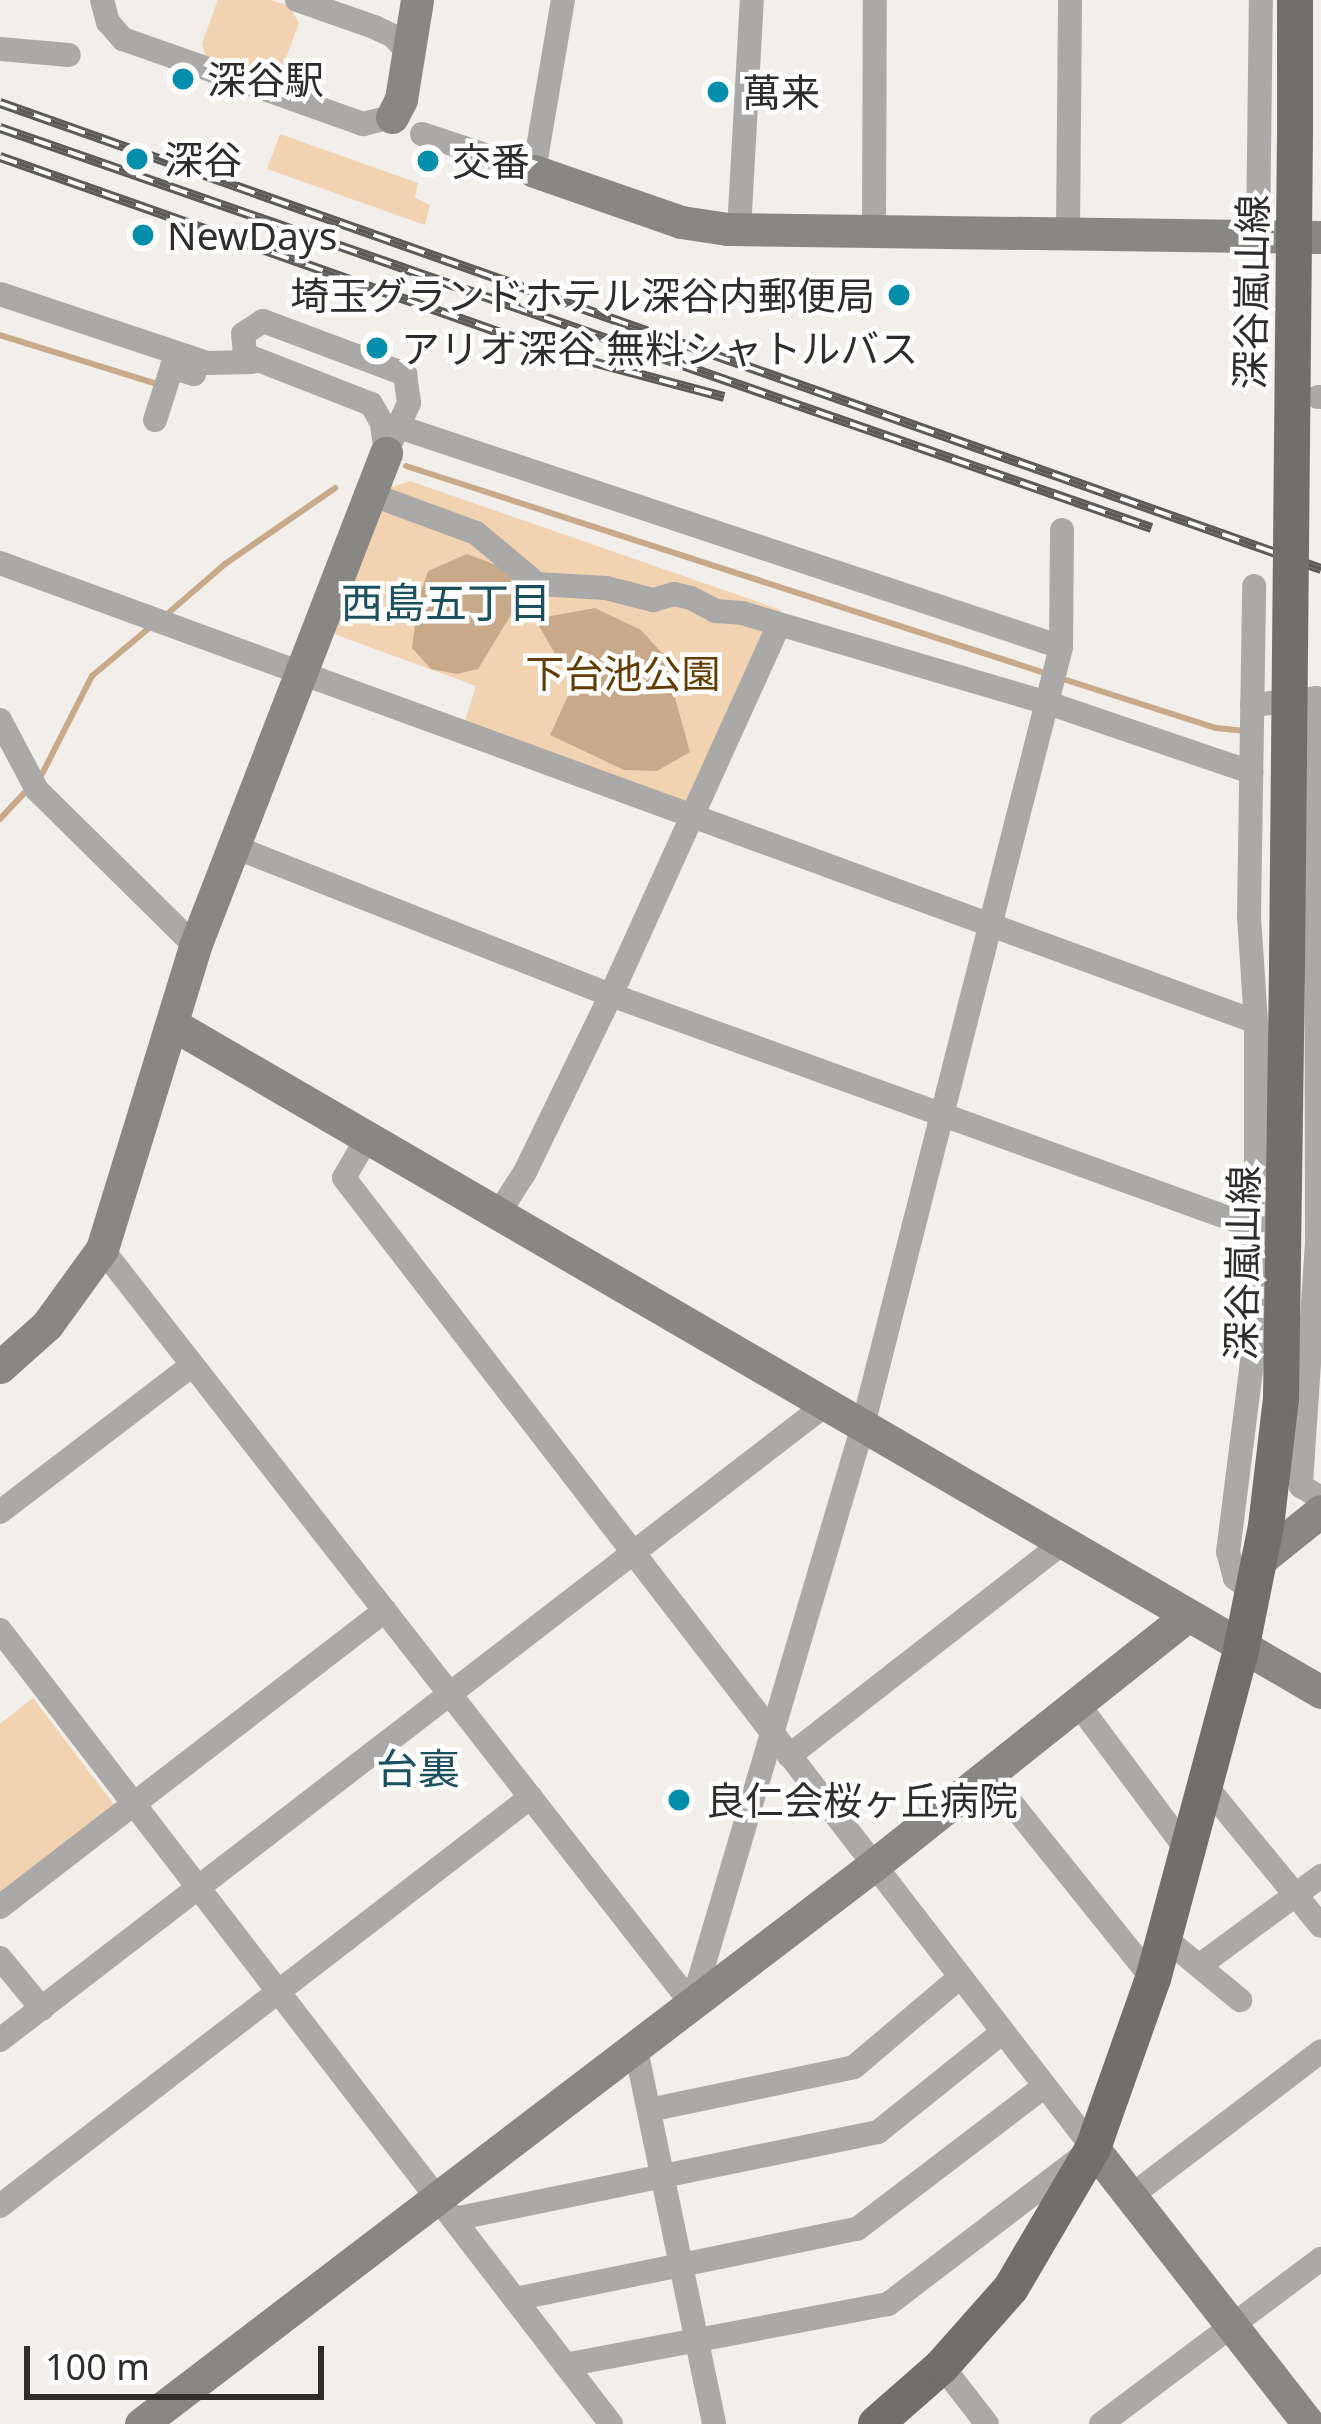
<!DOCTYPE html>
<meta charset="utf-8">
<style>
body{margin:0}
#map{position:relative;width:1321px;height:2424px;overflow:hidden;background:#f2eee9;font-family:"Noto Sans","Noto Sans JP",sans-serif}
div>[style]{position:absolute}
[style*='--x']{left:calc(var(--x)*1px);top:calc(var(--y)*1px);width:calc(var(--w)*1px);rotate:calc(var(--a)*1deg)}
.green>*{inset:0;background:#f1d3b2}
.water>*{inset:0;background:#c8aa8a}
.stream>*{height:6px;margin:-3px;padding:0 3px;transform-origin:3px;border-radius:3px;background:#c8aa8a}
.street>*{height:24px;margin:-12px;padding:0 12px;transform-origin:12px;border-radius:12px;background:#aaa9a7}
.secondary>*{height:33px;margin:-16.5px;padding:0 16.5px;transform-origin:16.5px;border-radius:16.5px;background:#898784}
.primary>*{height:36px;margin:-18px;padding:0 18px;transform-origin:18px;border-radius:18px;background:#726f6b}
.rail>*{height:10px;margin-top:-5px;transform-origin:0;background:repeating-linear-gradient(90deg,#fff 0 18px,#5c5a58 0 36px);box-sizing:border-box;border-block:3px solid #5c5a58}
.primary-bridge>*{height:36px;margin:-18px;padding:0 18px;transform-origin:18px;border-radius:18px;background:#726f6b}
.dots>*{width:33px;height:33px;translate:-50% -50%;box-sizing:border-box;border:6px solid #fff;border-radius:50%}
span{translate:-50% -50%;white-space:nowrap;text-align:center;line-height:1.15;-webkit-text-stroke:9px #fff;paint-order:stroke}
.poi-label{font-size:39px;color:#2e2d2b}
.left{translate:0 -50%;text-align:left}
.right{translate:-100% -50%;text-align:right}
.street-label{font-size:39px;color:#2e2d2b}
.park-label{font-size:39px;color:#633c00}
.neighbourhood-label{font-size:42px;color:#1b505f}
.scale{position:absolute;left:24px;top:2346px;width:300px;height:54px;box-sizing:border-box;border:6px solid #2e2d2b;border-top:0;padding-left:15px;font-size:36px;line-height:42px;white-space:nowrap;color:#2e2d2b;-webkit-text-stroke:9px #fff;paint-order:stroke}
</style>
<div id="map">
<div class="green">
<div style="clip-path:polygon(218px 0,271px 0,289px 6px,299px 23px,276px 85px,207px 60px,202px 43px)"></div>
<div style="clip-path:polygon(280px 134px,418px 183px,415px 198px,430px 205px,425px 225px,267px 169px)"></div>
<div style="clip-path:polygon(410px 481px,781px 610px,688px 818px,461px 733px,476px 686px,315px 627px,370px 494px)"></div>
<div style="clip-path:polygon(33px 1698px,116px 1807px,0 1899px,0 1724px)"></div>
</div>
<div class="water">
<div style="clip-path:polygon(467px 554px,512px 571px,528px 587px,478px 669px,457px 674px,431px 669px,412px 648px,418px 600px,428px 571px)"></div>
<div style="clip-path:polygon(595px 608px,641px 630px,663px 654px,690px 752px,657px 771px,624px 770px,550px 735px,573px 685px,535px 619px)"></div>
</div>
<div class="stream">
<div style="--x:0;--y:335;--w:164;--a:17.3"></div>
<div style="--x:406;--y:466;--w:675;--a:17.95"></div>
<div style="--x:166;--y:615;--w:78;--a:-40.8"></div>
<div style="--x:225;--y:564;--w:134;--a:-34.6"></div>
<div style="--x:1060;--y:678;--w:164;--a:17.8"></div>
<div style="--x:1216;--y:728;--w:27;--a:6"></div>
<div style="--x:42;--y:774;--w:110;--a:-63"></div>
<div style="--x:92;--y:676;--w:73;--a:-40"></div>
<div style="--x:0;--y:819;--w:42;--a:-46.9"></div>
</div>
<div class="street">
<div style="--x:102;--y:0;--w:23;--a:75"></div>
<div style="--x:108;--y:22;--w:23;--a:49"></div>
<div style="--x:123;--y:39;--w:255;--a:19.5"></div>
<div style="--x:363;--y:124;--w:30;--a:-14"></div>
<div style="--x:297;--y:0;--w:82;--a:19.3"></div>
<div style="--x:374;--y:27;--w:21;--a:25"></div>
<div style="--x:393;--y:36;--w:25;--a:47"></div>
<div style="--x:0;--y:49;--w:69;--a:5"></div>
<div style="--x:422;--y:134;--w:118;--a:18.3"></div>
<div style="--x:534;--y:171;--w:173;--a:-80.4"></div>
<div style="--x:739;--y:230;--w:230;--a:-86.8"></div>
<div style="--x:874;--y:231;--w:231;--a:-89.8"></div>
<div style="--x:1068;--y:232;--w:232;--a:-89.5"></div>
<div style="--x:1258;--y:236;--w:236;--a:-89.3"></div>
<div style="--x:0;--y:294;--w:218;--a:18.4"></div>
<div style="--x:207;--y:363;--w:45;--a:-1.3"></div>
<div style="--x:263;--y:321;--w:152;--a:20.5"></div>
<div style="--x:405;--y:374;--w:29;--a:82"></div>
<div style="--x:409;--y:403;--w:55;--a:114.7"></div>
<div style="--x:386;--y:453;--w:30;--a:-98"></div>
<div style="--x:382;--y:423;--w:22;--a:-120"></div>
<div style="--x:371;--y:404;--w:135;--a:-158.7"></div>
<div style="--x:245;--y:355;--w:21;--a:-95"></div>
<div style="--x:243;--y:334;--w:24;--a:-33"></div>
<div style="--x:1318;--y:397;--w:3;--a:0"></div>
<div style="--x:155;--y:420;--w:56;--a:-72.2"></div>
<div style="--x:172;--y:367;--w:23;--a:18"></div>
<div style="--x:194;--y:374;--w:7;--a:-106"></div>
<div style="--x:402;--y:428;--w:694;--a:18.38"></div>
<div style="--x:370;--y:494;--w:113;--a:20.2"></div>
<div style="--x:476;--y:533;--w:80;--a:39.9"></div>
<div style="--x:537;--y:584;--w:69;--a:3.3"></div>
<div style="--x:606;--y:588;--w:49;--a:14.3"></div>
<div style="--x:653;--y:600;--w:22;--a:-16"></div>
<div style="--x:674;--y:594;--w:17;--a:13"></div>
<div style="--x:691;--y:598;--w:27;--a:28"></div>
<div style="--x:715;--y:611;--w:27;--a:4"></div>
<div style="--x:742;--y:613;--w:316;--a:16.4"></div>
<div style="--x:1045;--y:702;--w:218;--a:18.8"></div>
<div style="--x:0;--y:563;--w:1337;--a:20.07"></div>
<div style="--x:1252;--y:705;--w:64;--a:-6.2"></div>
<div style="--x:1316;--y:698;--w:545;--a:89.89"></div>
<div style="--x:1317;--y:1243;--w:244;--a:93.8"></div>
<div style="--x:1301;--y:1486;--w:23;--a:31"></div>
<div style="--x:0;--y:720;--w:79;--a:62.1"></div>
<div style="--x:37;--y:790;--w:222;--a:44.6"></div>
<div style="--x:232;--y:846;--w:407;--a:21.5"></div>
<div style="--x:611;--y:995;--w:686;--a:19.86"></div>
<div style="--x:367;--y:1138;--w:46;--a:119.9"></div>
<div style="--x:344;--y:1178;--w:1226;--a:52.33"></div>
<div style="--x:1093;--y:2148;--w:258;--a:142.7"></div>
<div style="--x:888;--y:2304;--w:328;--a:169.3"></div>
<div style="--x:498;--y:1214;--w:50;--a:-57.3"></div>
<div style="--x:525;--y:1172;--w:197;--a:-64.1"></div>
<div style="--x:611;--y:995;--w:404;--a:-65.6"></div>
<div style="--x:102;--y:1249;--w:958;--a:51.99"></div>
<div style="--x:0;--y:1512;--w:242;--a:-37.4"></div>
<div style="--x:1253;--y:1592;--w:23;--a:-142"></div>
<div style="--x:1235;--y:1578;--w:27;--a:-105"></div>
<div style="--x:1228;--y:1552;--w:192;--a:-82.8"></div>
<div style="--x:1252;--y:1362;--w:134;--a:-88.3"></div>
<div style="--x:1256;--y:1228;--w:206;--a:-90"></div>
<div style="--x:1256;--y:1022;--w:106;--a:-93.8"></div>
<div style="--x:1249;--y:916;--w:330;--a:-89.1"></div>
<div style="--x:0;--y:1630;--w:1002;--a:52.42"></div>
<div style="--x:1078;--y:1704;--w:181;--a:53.3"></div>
<div style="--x:789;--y:1756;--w:343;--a:-37.9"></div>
<div style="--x:988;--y:1774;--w:263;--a:51.2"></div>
<div style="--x:1206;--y:1786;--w:181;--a:50.6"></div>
<div style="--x:0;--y:1907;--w:486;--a:-37.6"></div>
<div style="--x:1158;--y:1950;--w:19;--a:-6"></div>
<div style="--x:1177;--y:1948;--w:82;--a:39.5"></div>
<div style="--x:0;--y:1958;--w:66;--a:50.5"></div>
<div style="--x:1199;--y:1966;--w:152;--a:-36.4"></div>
<div style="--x:692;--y:2004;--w:600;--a:-73.53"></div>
<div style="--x:862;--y:1429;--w:807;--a:-75.72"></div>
<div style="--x:1061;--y:647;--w:117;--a:-89.5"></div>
<div style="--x:0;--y:2040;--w:1040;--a:-37.58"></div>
<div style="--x:635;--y:2045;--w:387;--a:78.2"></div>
<div style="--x:649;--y:2110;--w:209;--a:-11.8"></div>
<div style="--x:854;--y:2067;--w:139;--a:-40.3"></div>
<div style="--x:1131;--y:2196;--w:239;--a:-37.3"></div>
<div style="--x:0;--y:2206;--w:670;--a:-37.61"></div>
<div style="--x:454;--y:2219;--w:433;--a:-11.6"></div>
<div style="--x:878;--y:2132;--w:160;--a:-38.7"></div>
<div style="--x:515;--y:2299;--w:349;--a:-11.6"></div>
<div style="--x:857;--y:2229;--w:236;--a:-37.3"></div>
<div style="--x:942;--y:2366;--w:73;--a:52.2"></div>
<div style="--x:1101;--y:2424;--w:275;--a:-36.9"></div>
</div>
<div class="secondary">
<div style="--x:392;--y:117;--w:20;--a:-63"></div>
<div style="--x:401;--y:99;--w:100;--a:-80.8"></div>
<div style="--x:534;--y:171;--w:156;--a:19.1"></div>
<div style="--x:681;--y:222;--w:48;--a:8.5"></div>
<div style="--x:728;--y:229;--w:593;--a:0.77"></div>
<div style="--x:172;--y:1024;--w:1329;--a:30.17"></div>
<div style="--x:0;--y:1367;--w:63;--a:-41.8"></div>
<div style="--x:47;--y:1325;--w:94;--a:-54.1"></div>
<div style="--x:102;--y:1249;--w:317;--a:-72.9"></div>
<div style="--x:195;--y:946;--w:529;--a:-68.82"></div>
<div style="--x:1260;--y:1560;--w:78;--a:-38.8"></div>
<div style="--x:1093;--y:2148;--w:350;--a:52"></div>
<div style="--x:141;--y:2424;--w:922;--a:-37.33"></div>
<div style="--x:874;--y:1865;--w:399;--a:-38.5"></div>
</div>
<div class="primary">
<div style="--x:1295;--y:0;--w:133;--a:90"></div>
<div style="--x:876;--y:2424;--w:88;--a:-41.3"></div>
<div style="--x:942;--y:2366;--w:104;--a:-48.5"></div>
<div style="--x:1011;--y:2288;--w:162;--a:-59.6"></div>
<div style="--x:1093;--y:2148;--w:179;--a:-70.5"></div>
<div style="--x:1153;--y:1979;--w:341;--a:-75"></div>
<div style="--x:1241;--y:1650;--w:126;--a:-78.6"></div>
<div style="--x:1266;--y:1526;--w:128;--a:-83.3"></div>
<div style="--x:1281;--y:1399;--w:434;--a:-89.2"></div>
</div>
<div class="rail">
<div style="--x:0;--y:103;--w:1401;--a:19.43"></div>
<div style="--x:0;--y:128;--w:1219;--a:19.16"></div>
<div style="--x:0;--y:157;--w:588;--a:19.36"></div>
<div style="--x:555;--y:352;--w:175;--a:14.9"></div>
</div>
<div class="primary-bridge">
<div style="--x:1287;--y:965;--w:832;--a:-89.45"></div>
</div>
<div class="dots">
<div style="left:183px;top:79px;background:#038eac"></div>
<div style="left:718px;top:92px;background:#038eac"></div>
<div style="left:137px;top:159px;background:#038eac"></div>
<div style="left:428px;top:161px;background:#038eac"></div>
<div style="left:143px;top:235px;background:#038eac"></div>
<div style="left:899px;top:295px;background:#038eac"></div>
<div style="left:377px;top:348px;background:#038eac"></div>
<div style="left:679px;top:1800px;background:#038eac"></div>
</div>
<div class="poi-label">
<span class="left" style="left:207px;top:79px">深谷駅</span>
<span class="left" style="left:742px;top:92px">萬来</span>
<span class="left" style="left:164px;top:159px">深谷</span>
<span class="left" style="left:452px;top:161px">交番</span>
<span class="left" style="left:167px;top:235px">NewDays</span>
<span class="right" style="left:875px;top:295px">埼玉グランドホテル深谷内郵便局</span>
<span class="left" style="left:401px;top:348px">アリオ深谷 無料シャトルバス</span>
<span class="left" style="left:706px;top:1800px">良仁会桜ヶ丘病院</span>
</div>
<div class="street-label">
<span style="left:1251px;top:292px;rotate:-89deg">深谷嵐山線</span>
<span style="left:1242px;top:1263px;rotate:-89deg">深谷嵐山線</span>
</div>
<div class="park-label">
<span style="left:623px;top:673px">下台池公園</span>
</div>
<div class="neighbourhood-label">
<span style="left:446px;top:602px">西島五丁目</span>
<span style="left:418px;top:1768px">台裏</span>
</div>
<div class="scale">100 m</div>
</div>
